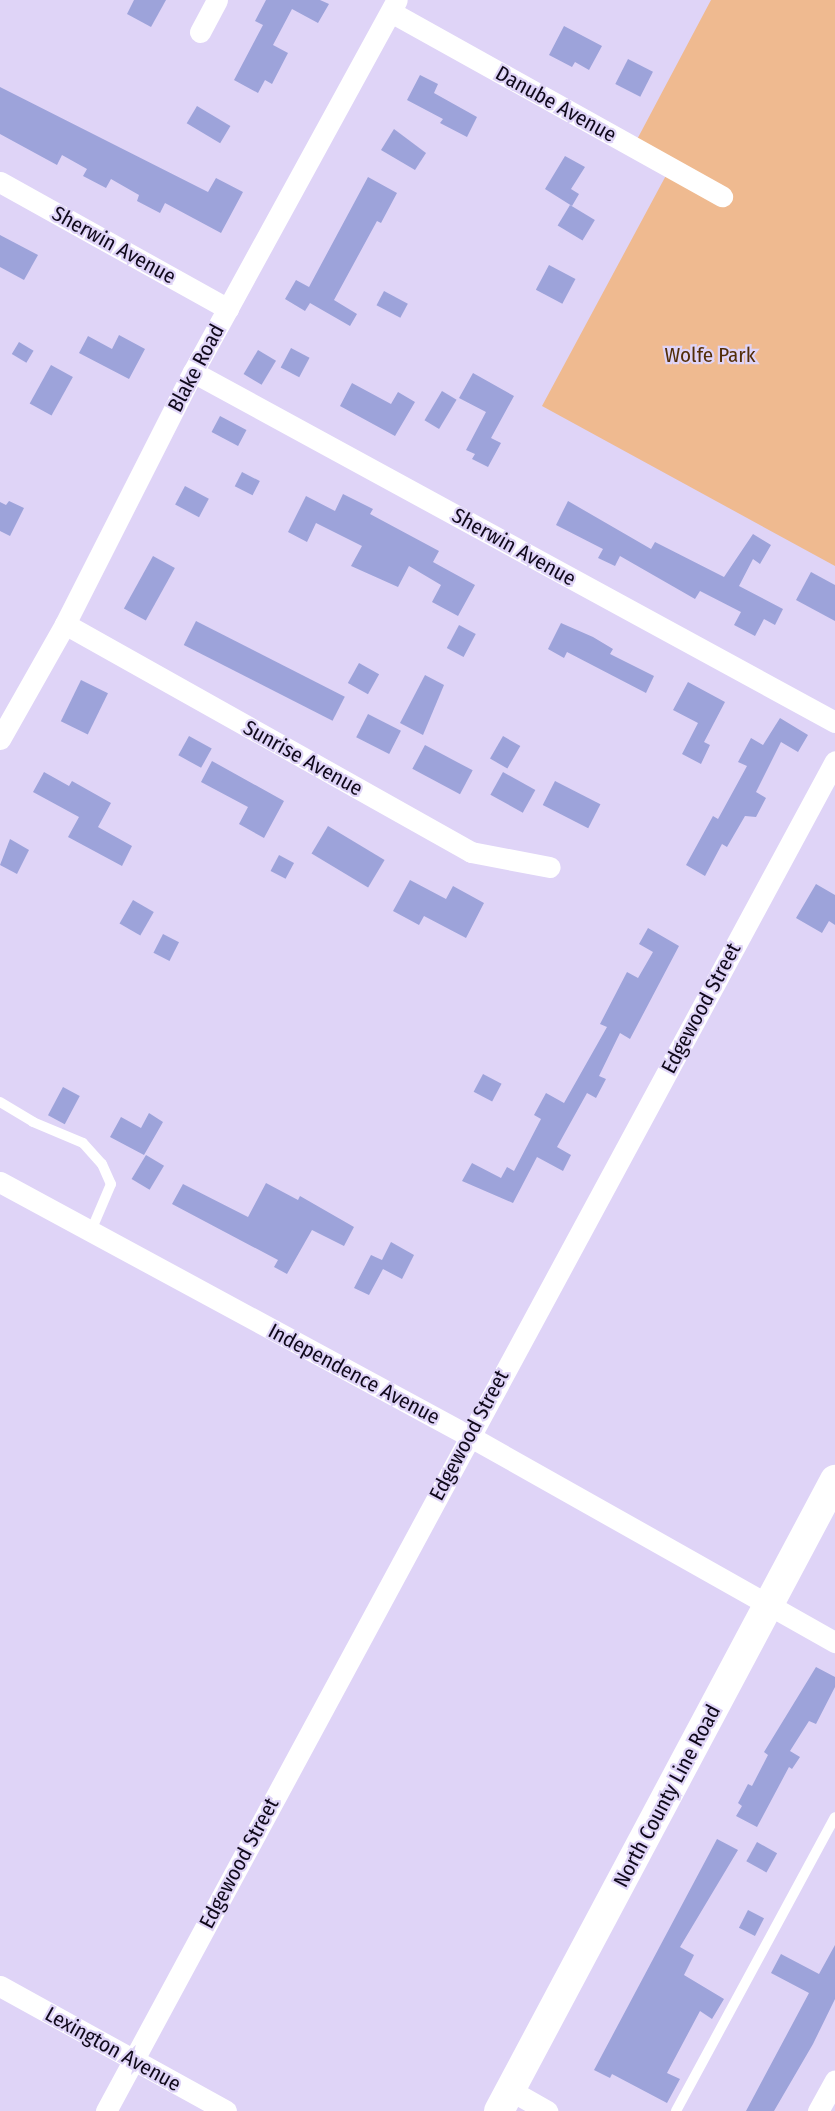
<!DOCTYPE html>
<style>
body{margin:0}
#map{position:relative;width:835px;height:2111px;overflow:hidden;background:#dfd4f7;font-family:"Fira Sans Condensed",sans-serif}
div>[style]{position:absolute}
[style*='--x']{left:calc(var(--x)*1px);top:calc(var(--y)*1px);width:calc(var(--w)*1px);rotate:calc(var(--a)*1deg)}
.green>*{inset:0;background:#efba90}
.building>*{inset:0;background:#9da3da;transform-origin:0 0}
.service>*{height:10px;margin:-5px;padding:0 5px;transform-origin:5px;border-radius:5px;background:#fff}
.minor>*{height:21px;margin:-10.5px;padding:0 10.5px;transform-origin:10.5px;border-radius:10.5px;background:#fff}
.secondary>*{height:30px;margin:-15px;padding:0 15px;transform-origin:15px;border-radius:15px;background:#fff}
span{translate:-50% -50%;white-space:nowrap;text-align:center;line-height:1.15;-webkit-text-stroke:4.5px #dfd4f7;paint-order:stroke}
.street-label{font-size:21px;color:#0f081a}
.park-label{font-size:21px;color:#522d07}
</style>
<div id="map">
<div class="green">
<div style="clip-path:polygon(711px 0,835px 0,835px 566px,542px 406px,670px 168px,633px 147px)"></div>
</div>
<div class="building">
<div style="clip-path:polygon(134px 0,166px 0,151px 27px,127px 14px)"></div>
<div style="clip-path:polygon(266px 0,320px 0,329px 4px,318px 23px,292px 9px,273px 45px,288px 53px,272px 84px,265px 80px,258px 93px,234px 80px,263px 25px,255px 21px)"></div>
<div style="clip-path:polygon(564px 26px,602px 46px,589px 70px,575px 62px,572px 67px,549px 55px)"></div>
<div style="left:628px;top:59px;width:28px;height:28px;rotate:27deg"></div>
<div style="clip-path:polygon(420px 75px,438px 84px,434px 93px,477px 117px,467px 137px,440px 123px,443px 119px,407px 100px)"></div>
<div style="clip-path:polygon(0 87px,208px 192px,216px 178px,243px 192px,221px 233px,165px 203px,160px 213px,137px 201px,139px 195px,111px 179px,106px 188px,83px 176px,87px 169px,62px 155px,57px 165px,0 134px)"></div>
<div style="left:197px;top:106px;width:39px;height:20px;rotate:31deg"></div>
<div style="clip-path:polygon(394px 129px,426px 153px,415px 170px,381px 150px)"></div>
<div style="clip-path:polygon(565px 156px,585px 167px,571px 189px,579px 194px,572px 206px,545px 189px)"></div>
<div style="clip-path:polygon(368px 177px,397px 193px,381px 223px,377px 221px,334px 300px,357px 314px,350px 326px,310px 303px,305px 311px,285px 299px,296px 280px,309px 287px)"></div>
<div style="left:570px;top:205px;width:29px;height:24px;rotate:31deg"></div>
<div style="clip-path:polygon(0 235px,38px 255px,24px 280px,0 267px)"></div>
<div style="left:549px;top:265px;width:30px;height:28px;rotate:28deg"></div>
<div style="left:384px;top:291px;width:27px;height:16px;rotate:28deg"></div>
<div style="clip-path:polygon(119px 335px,145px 349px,129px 379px,79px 353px,88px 336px,112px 349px)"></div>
<div style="left:19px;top:342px;width:17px;height:14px;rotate:31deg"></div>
<div style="left:291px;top:348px;width:21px;height:22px;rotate:28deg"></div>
<div style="left:258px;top:350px;width:21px;height:28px;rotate:31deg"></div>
<div style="left:51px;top:365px;width:25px;height:44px;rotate:29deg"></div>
<div style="clip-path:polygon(473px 373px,514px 396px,491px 438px,501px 443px,488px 467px,472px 459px,475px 454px,466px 450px,486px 412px,459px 398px)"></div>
<div style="clip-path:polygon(352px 383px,391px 404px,398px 392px,415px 402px,395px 436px,340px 406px)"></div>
<div style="left:442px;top:391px;width:17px;height:34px;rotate:31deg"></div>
<div style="left:220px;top:416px;width:30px;height:18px;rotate:28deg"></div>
<div style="left:242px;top:472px;width:20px;height:16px;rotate:27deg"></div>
<div style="left:185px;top:486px;width:27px;height:21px;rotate:28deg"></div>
<div style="clip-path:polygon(343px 494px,373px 509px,370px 514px,439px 551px,433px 562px,475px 585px,458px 616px,432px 602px,441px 585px,409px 566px,398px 587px,351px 566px,362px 546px,316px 523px,307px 542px,288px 532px,306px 496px,335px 511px)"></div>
<div style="clip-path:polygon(9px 501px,24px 508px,10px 536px,0 531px,0 502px,6px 505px)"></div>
<div style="clip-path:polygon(568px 501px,651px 549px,655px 542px,724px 577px,753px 534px,771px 545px,760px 564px,753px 559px,739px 586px,783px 609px,775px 625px,764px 619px,755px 636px,734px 625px,741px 612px,700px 591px,695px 599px,620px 556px,615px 566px,598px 558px,603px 549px,556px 525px)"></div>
<div style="left:153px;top:556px;width:25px;height:60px;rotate:29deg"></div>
<div style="clip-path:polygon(811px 572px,835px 585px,835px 621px,796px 600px)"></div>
<div style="left:196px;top:621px;width:167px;height:27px;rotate:27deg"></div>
<div style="clip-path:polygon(561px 623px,593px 637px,613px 649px,610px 654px,654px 676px,646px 693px,567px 652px,564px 658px,548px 649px)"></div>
<div style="left:459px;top:625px;width:19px;height:26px;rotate:28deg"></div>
<div style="left:359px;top:663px;width:23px;height:23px;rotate:29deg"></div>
<div style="clip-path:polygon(425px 675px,444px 685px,423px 735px,400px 723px)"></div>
<div style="left:81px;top:680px;width:30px;height:46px;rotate:26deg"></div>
<div style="clip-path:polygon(688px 682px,725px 702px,704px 742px,710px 745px,701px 764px,682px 754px,698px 723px,673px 710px)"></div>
<div style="left:368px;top:714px;width:37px;height:26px;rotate:27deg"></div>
<div style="clip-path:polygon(780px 718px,808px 735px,798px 752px,781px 742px,756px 792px,766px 798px,756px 817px,745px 816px,727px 847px,722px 844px,705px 876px,686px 865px,713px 816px,718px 819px,747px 766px,738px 762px,751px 738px,763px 745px)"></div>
<div style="left:189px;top:736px;width:26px;height:22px;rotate:29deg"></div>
<div style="left:503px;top:736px;width:20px;height:26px;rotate:30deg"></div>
<div style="left:425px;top:745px;width:54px;height:27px;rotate:28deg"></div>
<div style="clip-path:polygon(212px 761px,284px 801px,264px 838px,239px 824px,248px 807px,201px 782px)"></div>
<div style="clip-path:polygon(44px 772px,69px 786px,72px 781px,111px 803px,98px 827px,132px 846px,122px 866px,68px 837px,79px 817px,33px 792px)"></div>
<div style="left:503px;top:772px;width:37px;height:26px;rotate:29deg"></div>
<div style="left:555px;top:781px;width:51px;height:27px;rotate:27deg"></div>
<div style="left:328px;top:826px;width:66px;height:32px;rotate:31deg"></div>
<div style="clip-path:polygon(10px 839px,29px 850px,17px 874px,0 865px)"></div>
<div style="left:279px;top:855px;width:17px;height:18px;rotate:28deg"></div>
<div style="clip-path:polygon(410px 880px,446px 899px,453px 886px,484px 903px,466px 938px,424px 916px,419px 925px,393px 911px)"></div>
<div style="clip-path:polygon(816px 884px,835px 895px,835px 925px,829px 921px,822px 933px,796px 918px)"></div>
<div style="left:133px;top:900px;width:24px;height:27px;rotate:30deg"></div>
<div style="clip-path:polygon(648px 928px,679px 946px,630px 1039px,620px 1033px,599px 1076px,606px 1079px,596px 1098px,587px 1093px,557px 1147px,571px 1155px,563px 1171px,537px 1157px,513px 1203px,462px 1181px,472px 1163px,501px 1178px,507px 1167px,514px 1171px,541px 1119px,534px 1115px,546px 1093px,564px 1103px,607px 1027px,600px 1024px,627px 972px,638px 978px,653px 952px,639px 944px)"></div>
<div style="left:163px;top:934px;width:18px;height:21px;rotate:27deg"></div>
<div style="left:483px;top:1074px;width:21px;height:20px;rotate:28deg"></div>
<div style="left:63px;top:1087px;width:19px;height:32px;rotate:28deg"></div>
<div style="clip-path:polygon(149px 1113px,163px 1122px,144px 1155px,110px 1137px,121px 1117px,141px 1128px)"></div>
<div style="left:146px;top:1155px;width:21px;height:28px;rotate:31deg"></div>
<div style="clip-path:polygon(266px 1183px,298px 1200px,300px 1196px,354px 1227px,344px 1246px,312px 1230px,287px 1274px,274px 1267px,278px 1260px,172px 1204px,183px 1184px,248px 1217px)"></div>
<div style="clip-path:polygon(391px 1242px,414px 1255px,402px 1279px,383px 1269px,369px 1295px,354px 1288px,371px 1255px,382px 1260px)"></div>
<div style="clip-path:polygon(816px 1667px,835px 1677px,835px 1687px,816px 1724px,809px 1721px,790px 1751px,800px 1757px,792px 1769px,789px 1767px,757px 1827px,736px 1816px,742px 1806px,738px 1803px,748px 1784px,752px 1786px,768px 1755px,764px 1752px)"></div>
<div style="clip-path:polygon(717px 1839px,738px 1850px,680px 1947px,694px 1955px,684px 1975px,724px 1999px,712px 2019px,700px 2011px,667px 2073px,680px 2079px,667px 2103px,612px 2074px,610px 2078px,594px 2070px)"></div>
<div style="left:757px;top:1842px;width:23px;height:22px;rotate:29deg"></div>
<div style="left:748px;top:1910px;width:18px;height:20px;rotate:27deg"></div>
<div style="clip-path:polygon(835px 1945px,835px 1999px,813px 2044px,774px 2111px,746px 2111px,809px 1993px,771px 1973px,781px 1954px,819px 1974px)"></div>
</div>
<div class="service">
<div style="--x:0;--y:1102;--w:39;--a:31"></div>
<div style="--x:33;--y:1122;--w:54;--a:22.8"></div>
<div style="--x:83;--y:1143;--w:28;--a:48"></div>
<div style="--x:102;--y:1164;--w:22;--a:66"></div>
<div style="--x:111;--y:1184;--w:51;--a:113.1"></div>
<div style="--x:676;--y:2111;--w:334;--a:-61.6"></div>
</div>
<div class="minor">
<div style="--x:391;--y:12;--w:379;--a:29.1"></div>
<div style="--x:200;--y:32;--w:36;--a:-62"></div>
<div style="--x:0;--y:182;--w:261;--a:29.1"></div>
<div style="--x:193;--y:372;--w:731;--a:28.6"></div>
<div style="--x:65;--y:624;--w:466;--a:29.3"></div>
<div style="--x:471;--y:852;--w:80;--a:10.8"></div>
<div style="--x:0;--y:739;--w:132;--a:-60.5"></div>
<div style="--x:65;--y:624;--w:283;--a:-63.1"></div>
<div style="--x:193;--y:372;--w:424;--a:-61.3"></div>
<div style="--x:0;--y:1182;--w:533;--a:28.44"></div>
<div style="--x:469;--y:1436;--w:420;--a:29.4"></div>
<div style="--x:0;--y:1986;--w:258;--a:28.9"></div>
<div style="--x:510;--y:2090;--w:43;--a:29.6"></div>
<div style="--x:106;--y:2111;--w:1534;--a:-61.63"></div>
<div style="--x:818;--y:2111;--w:35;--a:-61"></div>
</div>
<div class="secondary">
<div style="--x:499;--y:2111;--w:715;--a:-61.97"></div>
</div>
<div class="street-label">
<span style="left:556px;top:104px;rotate:29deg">Danube Avenue</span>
<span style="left:114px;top:245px;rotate:29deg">Sherwin Avenue</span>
<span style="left:196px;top:368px;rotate:-62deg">Blake Road</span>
<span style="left:514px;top:547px;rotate:29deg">Sherwin Avenue</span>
<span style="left:303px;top:758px;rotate:29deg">Sunrise Avenue</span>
<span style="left:701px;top:1008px;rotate:-62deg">Edgewood Street</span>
<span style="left:354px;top:1374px;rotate:28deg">Independence Avenue</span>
<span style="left:469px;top:1435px;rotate:-62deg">Edgewood Street</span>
<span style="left:667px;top:1796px;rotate:-62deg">North County Line Road</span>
<span style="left:239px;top:1863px;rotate:-62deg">Edgewood Street</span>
<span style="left:113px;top:2049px;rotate:29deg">Lexington Avenue</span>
</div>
<div class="park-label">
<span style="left:710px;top:355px">Wolfe Park</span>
</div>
</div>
